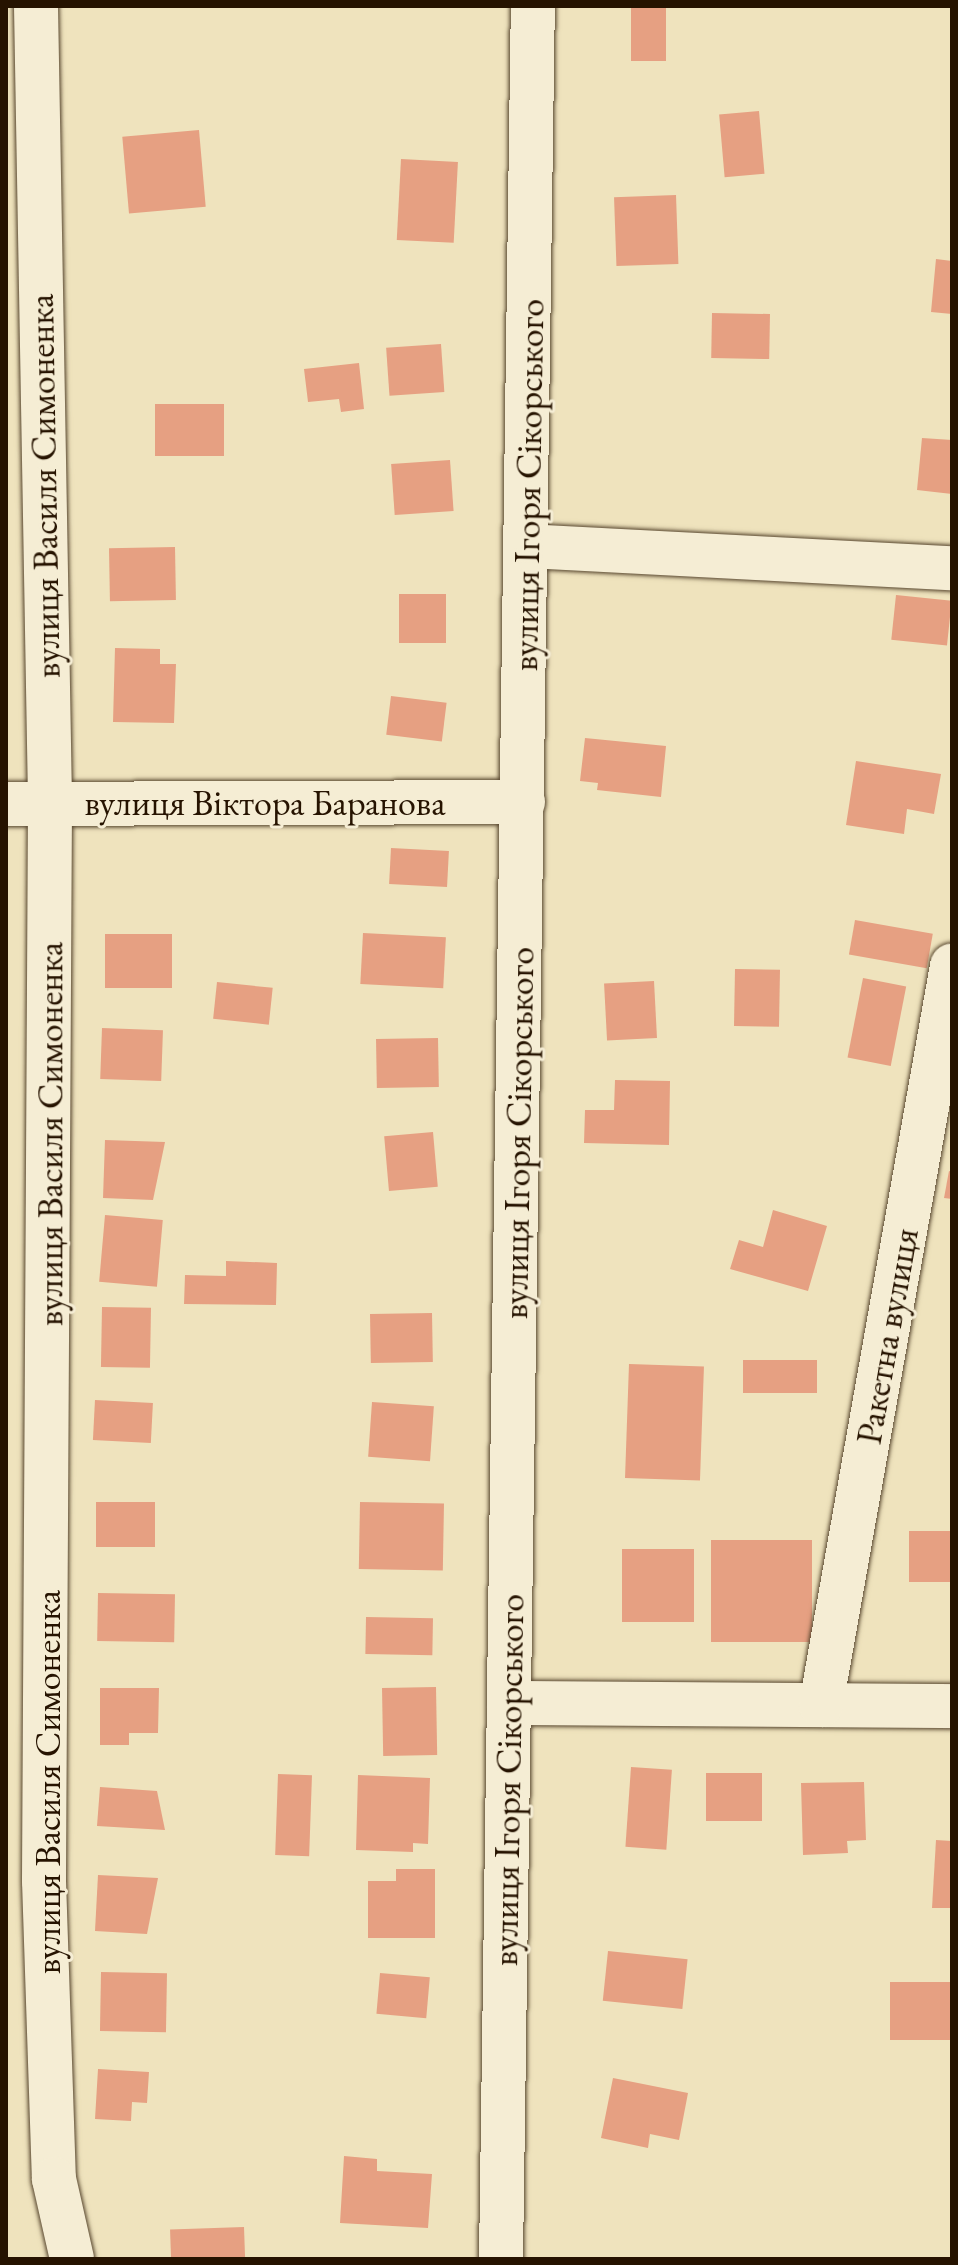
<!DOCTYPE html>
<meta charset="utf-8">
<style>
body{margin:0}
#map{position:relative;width:958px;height:2265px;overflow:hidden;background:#efe3bd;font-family:"EB Garamond",serif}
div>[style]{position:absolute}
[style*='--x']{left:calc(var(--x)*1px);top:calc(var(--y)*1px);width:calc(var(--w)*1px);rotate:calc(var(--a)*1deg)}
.building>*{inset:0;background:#e6a082;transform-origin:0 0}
.roads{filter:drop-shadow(0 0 2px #58472f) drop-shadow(0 0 2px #58472f)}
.minor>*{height:44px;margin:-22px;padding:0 22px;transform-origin:22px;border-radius:22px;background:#f5edd4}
span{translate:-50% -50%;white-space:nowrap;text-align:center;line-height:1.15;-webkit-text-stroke:6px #f5edd4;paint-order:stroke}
.street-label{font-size:36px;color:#261300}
.frame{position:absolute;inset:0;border:8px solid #261300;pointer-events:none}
</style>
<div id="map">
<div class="building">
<div style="left:631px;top:6px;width:35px;height:55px"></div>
<div style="left:759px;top:111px;width:63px;height:40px;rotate:85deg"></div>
<div style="left:199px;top:130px;width:77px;height:77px;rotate:85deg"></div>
<div style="left:401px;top:159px;width:57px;height:81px;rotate:3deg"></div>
<div style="left:676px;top:195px;width:69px;height:62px;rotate:88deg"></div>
<div style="clip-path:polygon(936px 259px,952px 261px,952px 314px,931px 312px)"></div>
<div style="left:712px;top:313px;width:58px;height:45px;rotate:1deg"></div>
<div style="left:441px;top:344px;width:48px;height:55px;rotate:86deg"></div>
<div style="clip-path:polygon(359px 363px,364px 409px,341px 412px,339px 399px,308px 402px,304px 369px)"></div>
<div style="left:155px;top:404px;width:69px;height:52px"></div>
<div style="clip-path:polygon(922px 438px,952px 440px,952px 494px,917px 490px)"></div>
<div style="left:450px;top:460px;width:51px;height:59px;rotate:86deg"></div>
<div style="left:175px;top:547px;width:53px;height:66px;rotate:89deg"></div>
<div style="left:399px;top:594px;width:47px;height:49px"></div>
<div style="left:896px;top:595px;width:56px;height:45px;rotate:6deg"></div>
<div style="clip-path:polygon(115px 648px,160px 649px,160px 664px,176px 664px,174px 723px,113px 722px)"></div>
<div style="left:391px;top:696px;width:56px;height:39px;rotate:7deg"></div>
<div style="clip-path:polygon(585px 738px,666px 746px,661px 797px,597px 790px,598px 783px,580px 781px)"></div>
<div style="clip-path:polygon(856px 761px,941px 774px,934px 814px,907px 809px,904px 834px,846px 825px)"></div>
<div style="left:391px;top:848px;width:58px;height:36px;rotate:3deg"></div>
<div style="left:855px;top:920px;width:79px;height:35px;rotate:10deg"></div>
<div style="left:363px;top:933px;width:83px;height:51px;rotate:3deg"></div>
<div style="left:105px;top:934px;width:67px;height:54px"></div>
<div style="left:735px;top:969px;width:45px;height:57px;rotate:1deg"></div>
<div style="left:863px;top:978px;width:44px;height:81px;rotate:11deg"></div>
<div style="left:654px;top:981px;width:57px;height:50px;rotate:87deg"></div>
<div style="left:217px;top:982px;width:56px;height:37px;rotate:6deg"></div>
<div style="left:102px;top:1028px;width:61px;height:51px;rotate:2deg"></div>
<div style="left:438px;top:1038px;width:49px;height:62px;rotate:89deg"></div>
<div style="clip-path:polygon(615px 1080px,670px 1081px,669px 1145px,584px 1143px,585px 1110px,614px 1110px)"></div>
<div style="left:433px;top:1132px;width:55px;height:49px;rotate:85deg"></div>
<div style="clip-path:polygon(105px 1140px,165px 1142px,153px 1200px,103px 1198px)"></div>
<div style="clip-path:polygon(949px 1171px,952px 1172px,952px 1199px,944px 1198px)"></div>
<div style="clip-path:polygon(773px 1210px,827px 1226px,808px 1291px,730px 1269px,739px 1240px,763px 1247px)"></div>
<div style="left:105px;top:1215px;width:58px;height:67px;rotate:5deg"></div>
<div style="clip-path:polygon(226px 1261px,277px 1263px,276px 1305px,184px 1304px,185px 1275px,226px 1276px)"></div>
<div style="left:102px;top:1307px;width:49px;height:60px;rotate:1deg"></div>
<div style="left:432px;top:1313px;width:49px;height:62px;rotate:89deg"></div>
<div style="left:743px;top:1360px;width:74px;height:33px"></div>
<div style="left:629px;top:1364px;width:75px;height:114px;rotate:2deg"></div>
<div style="left:95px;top:1400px;width:58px;height:40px;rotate:3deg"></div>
<div style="left:372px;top:1402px;width:62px;height:55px;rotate:4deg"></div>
<div style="left:96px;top:1502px;width:59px;height:45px"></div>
<div style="left:360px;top:1502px;width:84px;height:67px;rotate:1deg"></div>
<div style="left:909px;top:1531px;width:43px;height:51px"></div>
<div style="left:711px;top:1540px;width:101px;height:102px"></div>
<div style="left:622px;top:1549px;width:72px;height:73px"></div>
<div style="left:98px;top:1593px;width:77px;height:48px;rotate:1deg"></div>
<div style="left:366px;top:1617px;width:67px;height:37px;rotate:1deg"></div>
<div style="left:436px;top:1687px;width:68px;height:54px;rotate:89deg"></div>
<div style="clip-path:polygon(100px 1688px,159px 1688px,158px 1733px,129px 1733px,129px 1745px,100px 1745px)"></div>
<div style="left:631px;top:1767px;width:41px;height:80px;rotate:4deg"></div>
<div style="left:762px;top:1773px;width:48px;height:56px;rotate:90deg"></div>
<div style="left:278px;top:1774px;width:34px;height:81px;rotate:2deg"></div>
<div style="clip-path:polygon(358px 1775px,430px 1778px,428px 1844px,413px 1843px,413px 1852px,356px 1850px)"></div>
<div style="clip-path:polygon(864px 1782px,866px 1840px,847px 1841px,848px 1853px,803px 1855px,801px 1783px)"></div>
<div style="clip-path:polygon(100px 1787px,157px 1791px,165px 1830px,97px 1826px)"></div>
<div style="clip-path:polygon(936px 1840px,952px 1841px,952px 1908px,932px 1908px)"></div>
<div style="clip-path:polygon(396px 1869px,435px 1869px,435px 1938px,368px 1938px,368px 1881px,396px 1881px)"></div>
<div style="clip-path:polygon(98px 1875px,158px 1878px,147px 1934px,95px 1931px)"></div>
<div style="left:608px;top:1951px;width:80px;height:50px;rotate:6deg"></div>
<div style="left:101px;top:1972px;width:66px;height:59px;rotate:1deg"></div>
<div style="left:380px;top:1973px;width:50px;height:41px;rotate:5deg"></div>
<div style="left:952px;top:1982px;width:58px;height:62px;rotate:90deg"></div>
<div style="clip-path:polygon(98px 2069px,149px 2072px,147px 2103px,132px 2102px,131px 2121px,95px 2119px)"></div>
<div style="clip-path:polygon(613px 2078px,688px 2093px,679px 2140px,650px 2134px,648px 2148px,601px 2138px)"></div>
<div style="clip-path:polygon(344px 2156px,377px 2159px,377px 2171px,432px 2174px,428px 2228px,340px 2223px)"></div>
<div style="left:244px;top:2227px;width:32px;height:74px;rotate:88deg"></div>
</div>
<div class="roads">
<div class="minor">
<div style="--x:36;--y:6;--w:798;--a:88.99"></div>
<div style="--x:50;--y:804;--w:1077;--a:90.32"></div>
<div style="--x:44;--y:1881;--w:298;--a:88.1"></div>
<div style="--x:54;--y:2179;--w:82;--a:77.3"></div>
<div style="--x:527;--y:546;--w:426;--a:3"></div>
<div style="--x:6;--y:804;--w:517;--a:-0.22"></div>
<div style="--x:509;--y:1703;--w:443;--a:0.4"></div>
<div style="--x:821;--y:1705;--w:751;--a:-79.95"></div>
<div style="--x:501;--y:2259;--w:2253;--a:-89.19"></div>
</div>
</div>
<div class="street-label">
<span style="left:528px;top:485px;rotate:-89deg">вулиця Ігоря Сікорського</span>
<span style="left:44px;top:486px;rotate:-91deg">вулиця Василя Симоненка</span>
<span style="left:265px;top:803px">вулиця Віктора Баранова</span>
<span style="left:518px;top:1133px;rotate:-89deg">вулиця Ігоря Сікорського</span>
<span style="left:50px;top:1134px;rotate:-90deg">вулиця Василя Симоненка</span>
<span style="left:887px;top:1336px;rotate:-80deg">Ракетна вулиця</span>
<span style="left:508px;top:1780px;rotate:-89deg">вулиця Ігоря Сікорського</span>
<span style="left:48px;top:1782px;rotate:-90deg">вулиця Василя Симоненка</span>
</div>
<div class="frame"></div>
</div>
